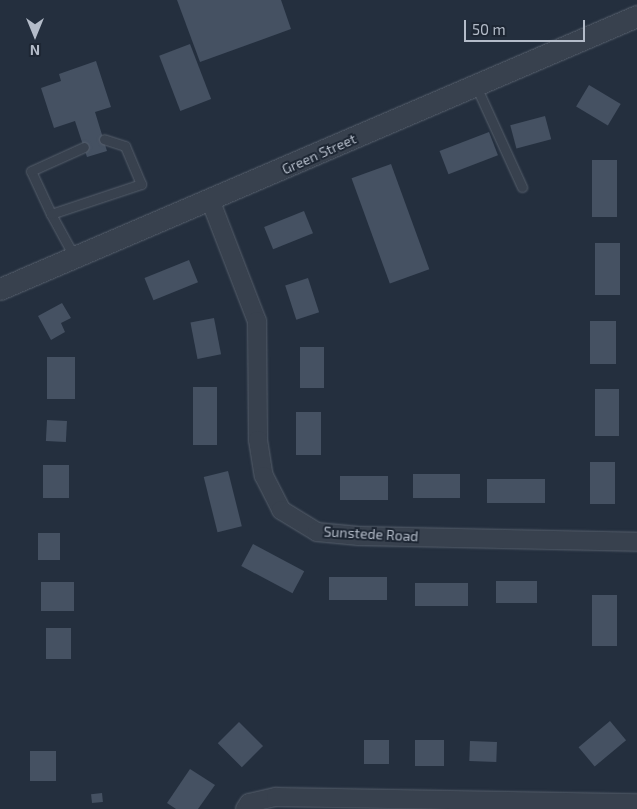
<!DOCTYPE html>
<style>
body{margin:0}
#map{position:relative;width:637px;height:809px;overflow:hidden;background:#242f3e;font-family:"Exo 2",sans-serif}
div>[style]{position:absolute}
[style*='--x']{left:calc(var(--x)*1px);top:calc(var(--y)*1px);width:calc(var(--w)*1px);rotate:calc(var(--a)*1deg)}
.building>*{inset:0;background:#455162;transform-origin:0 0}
.roads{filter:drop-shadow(0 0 1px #565f6c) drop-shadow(0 0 1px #565f6c)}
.service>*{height:9px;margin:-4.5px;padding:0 4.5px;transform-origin:4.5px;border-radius:4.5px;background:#38414e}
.minor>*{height:18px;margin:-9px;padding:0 9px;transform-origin:9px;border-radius:9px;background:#38414e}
.tertiary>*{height:21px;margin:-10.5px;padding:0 10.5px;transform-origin:10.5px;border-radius:10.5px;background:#38414e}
span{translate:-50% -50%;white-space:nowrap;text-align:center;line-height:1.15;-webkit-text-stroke:4px #1d2633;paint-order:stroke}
.street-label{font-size:14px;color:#b4bcc9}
.north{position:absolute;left:10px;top:10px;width:50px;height:50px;-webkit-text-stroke:4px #1d2633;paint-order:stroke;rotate:180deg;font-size:14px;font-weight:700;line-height:20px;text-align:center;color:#b4bcc9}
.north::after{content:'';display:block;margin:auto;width:18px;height:22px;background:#b4bcc9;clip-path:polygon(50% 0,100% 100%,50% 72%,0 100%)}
.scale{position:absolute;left:464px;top:20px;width:121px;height:22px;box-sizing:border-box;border:2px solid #b4bcc9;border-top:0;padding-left:6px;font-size:15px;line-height:18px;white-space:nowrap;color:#b4bcc9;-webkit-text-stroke:4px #1d2633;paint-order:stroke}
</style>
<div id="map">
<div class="building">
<div style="clip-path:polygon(177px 0,281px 0,291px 29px,200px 62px)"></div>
<div style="left:190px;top:44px;width:59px;height:33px;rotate:69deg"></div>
<div style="clip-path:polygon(96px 61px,111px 107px,95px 112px,107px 151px,87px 157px,75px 121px,54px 128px,41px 88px,61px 81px,59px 74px)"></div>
<div style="left:589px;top:85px;width:37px;height:25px;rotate:31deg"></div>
<div style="left:545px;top:116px;width:24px;height:36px;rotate:75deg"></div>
<div style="left:489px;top:132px;width:25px;height:53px;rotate:69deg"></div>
<div style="left:592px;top:160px;width:25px;height:57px"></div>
<div style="left:391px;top:164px;width:112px;height:42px;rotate:70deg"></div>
<div style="left:304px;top:211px;width:24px;height:43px;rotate:68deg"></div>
<div style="left:595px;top:243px;width:25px;height:52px"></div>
<div style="left:189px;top:260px;width:24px;height:48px;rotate:68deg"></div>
<div style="left:308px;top:278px;width:36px;height:24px;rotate:72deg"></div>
<div style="clip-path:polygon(62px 303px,71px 318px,61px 323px,65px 332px,51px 340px,38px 316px)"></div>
<div style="left:214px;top:318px;width:37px;height:24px;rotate:79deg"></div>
<div style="left:590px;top:321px;width:26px;height:43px"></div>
<div style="left:300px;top:347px;width:24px;height:41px"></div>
<div style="left:47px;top:357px;width:28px;height:42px"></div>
<div style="left:193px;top:387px;width:24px;height:58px"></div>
<div style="left:595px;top:389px;width:24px;height:47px"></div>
<div style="left:296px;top:412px;width:25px;height:43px"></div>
<div style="left:47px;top:420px;width:20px;height:21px;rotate:3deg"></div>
<div style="left:590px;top:462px;width:25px;height:42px"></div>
<div style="left:43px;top:465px;width:26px;height:33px"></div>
<div style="left:228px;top:471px;width:57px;height:25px;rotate:76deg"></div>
<div style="left:413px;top:474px;width:47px;height:24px"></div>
<div style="left:340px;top:476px;width:48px;height:24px"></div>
<div style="left:487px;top:479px;width:58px;height:24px"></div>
<div style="left:38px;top:533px;width:22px;height:27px"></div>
<div style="left:253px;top:544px;width:58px;height:25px;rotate:28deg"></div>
<div style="left:329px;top:577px;width:58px;height:23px"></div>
<div style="left:496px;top:581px;width:41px;height:22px"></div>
<div style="left:41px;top:582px;width:33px;height:29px"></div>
<div style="left:415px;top:583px;width:53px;height:23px"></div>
<div style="left:592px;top:595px;width:25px;height:51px"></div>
<div style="left:46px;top:628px;width:25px;height:31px"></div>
<div style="left:610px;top:721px;width:25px;height:41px;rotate:50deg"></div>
<div style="left:239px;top:722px;width:34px;height:30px;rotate:45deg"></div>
<div style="left:364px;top:740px;width:25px;height:24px"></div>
<div style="left:415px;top:740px;width:29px;height:26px"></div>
<div style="left:470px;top:741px;width:27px;height:20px;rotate:2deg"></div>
<div style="left:30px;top:751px;width:26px;height:30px"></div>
<div style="clip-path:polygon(190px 769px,215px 785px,198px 809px,176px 809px,167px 803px)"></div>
<div style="left:102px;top:793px;width:9px;height:11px;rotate:84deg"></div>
</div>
<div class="roads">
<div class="service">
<div style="--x:476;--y:86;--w:111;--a:65.5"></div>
<div style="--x:51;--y:214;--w:47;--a:-114.9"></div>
<div style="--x:31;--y:171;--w:58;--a:-24.4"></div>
<div style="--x:75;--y:258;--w:50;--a:-118.6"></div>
<div style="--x:51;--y:214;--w:95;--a:-18.4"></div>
<div style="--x:141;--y:184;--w:41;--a:-112.8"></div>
<div style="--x:125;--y:146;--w:22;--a:-162"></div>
</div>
<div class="minor">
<div style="--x:211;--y:202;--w:128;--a:68.9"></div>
<div style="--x:257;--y:321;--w:119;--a:89.5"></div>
<div style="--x:258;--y:440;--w:36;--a:81"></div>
<div style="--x:264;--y:476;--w:38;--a:63"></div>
<div style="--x:281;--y:510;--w:42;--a:31.4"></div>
<div style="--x:317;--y:532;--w:42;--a:5.4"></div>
<div style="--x:359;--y:536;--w:278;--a:1.2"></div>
<div style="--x:245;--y:809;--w:7;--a:-56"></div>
<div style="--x:249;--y:803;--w:28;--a:-13"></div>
<div style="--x:276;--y:797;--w:361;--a:1"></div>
</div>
<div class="tertiary">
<div style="--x:0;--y:289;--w:693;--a:-23.2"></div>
</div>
</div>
<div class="street-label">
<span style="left:319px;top:154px;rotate:-24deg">Green Street</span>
<span style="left:371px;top:534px;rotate:3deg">Sunstede Road</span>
</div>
<div class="north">N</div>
<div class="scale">50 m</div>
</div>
